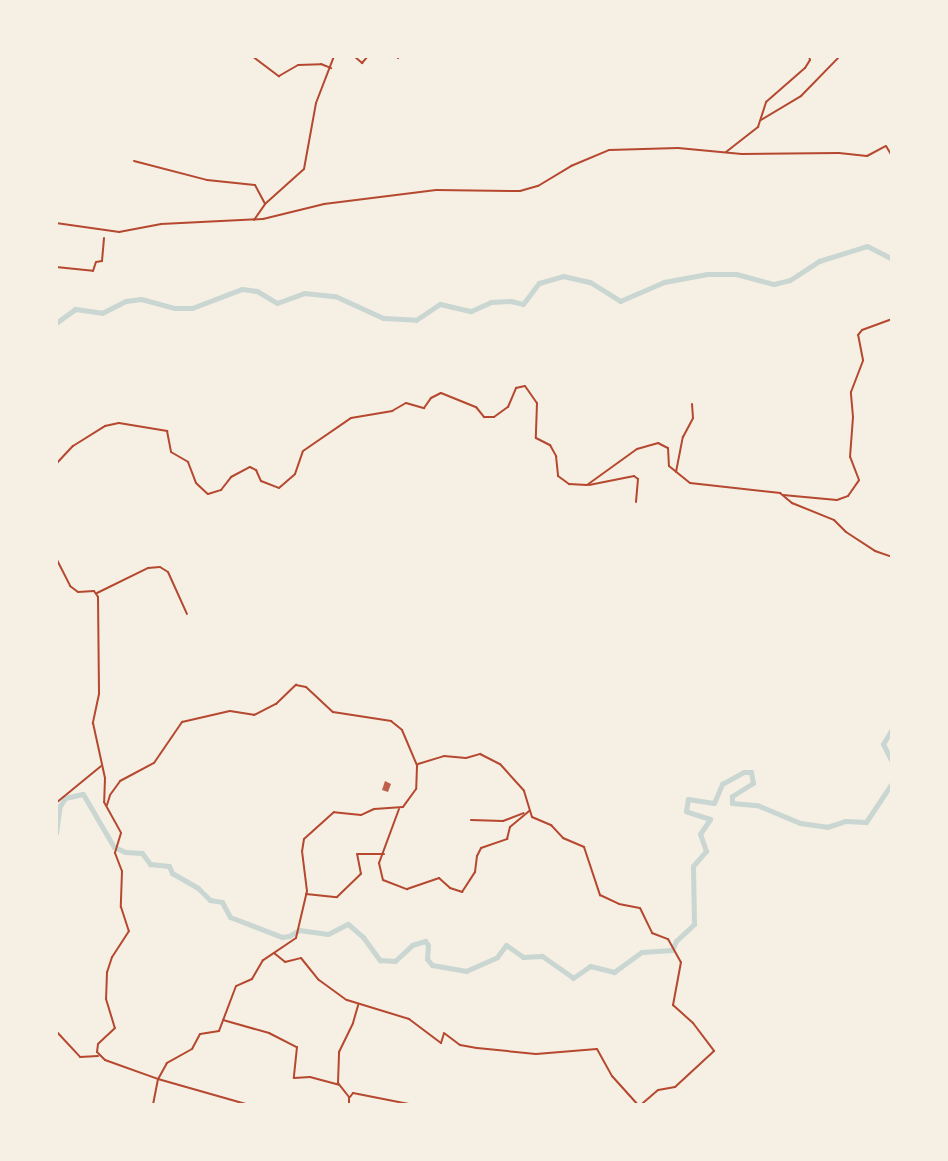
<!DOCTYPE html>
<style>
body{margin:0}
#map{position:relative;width:948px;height:1161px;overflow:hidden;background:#f6efe4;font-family:Inter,sans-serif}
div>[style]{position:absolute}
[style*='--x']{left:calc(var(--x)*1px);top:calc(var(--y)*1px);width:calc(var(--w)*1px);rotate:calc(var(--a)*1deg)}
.river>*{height:5px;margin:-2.5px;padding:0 2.5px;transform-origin:2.5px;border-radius:2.5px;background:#c9d6d2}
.building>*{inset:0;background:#bf614a}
.minor>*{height:2px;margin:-1px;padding:0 1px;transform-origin:1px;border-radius:1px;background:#b5482f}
span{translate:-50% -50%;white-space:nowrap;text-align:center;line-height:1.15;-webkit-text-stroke:5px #f6efe4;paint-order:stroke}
.frame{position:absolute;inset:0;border:58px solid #f6efe4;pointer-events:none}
</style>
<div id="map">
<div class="river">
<div style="--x:56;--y:323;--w:24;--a:-36"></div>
<div style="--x:75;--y:309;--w:27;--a:8"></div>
<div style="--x:102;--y:313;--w:27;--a:-27"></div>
<div style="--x:126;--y:301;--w:15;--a:-8"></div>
<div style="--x:141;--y:299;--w:35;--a:15"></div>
<div style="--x:175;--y:308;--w:17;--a:0"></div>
<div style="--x:192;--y:308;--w:53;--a:-20.8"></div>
<div style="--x:242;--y:289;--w:15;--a:8"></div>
<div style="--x:257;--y:291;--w:23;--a:31"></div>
<div style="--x:277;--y:303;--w:29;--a:-20"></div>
<div style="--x:304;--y:293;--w:31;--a:6"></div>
<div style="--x:335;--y:296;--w:53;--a:24.6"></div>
<div style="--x:383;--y:318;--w:33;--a:3"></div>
<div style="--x:416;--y:320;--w:29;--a:-34"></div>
<div style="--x:440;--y:304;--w:32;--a:13"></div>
<div style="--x:471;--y:311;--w:22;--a:-24"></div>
<div style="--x:491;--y:302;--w:20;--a:-3"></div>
<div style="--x:511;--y:301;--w:12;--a:14"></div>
<div style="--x:523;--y:304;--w:26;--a:-53"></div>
<div style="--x:539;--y:283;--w:25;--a:-16"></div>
<div style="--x:563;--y:276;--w:28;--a:13"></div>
<div style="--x:590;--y:282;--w:36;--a:32"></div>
<div style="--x:620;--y:301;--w:48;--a:-23.4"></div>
<div style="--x:664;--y:282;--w:44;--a:-10.5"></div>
<div style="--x:707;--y:274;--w:29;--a:0"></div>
<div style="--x:736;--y:274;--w:39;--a:15"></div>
<div style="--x:774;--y:284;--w:16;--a:-14"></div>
<div style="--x:790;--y:280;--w:35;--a:-33"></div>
<div style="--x:819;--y:261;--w:50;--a:-17.4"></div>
<div style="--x:867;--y:246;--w:28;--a:27"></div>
<div style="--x:892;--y:729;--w:17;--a:121"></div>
<div style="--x:883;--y:744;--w:20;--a:63"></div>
<div style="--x:56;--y:833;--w:27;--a:-82"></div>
<div style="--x:60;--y:806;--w:9;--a:-58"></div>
<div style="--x:65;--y:798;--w:18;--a:-13"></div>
<div style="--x:83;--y:794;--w:61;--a:59.7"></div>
<div style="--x:114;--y:847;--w:12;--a:24"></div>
<div style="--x:125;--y:852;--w:17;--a:3"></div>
<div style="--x:142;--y:853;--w:14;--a:54"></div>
<div style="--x:150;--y:864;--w:19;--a:6"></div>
<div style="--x:169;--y:866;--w:8;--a:67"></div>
<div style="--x:172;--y:873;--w:30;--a:30"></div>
<div style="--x:198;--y:888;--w:17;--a:45"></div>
<div style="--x:210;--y:900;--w:12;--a:9"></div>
<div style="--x:222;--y:902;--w:17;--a:62"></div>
<div style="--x:230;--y:917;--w:56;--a:21"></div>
<div style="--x:282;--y:937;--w:7;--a:-8"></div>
<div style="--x:289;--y:936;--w:12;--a:-31"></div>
<div style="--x:299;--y:930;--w:29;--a:8"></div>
<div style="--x:328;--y:934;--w:22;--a:-27"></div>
<div style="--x:348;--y:924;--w:20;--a:41"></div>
<div style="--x:363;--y:937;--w:29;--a:54"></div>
<div style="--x:380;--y:960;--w:15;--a:4"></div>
<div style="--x:395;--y:961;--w:23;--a:-43"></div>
<div style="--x:412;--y:945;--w:14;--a:-17"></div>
<div style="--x:425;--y:941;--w:5;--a:53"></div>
<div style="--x:428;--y:945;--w:14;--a:94"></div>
<div style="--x:427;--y:959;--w:8;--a:50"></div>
<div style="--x:432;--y:965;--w:35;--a:10"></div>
<div style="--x:466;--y:971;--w:34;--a:-24"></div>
<div style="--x:497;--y:957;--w:15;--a:-53"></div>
<div style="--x:506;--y:945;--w:21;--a:35"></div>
<div style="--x:523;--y:957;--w:19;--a:-3"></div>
<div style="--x:542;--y:956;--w:38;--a:35"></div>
<div style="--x:573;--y:978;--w:21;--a:-35"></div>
<div style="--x:590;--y:966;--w:25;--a:14"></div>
<div style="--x:614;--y:972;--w:34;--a:-36"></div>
<div style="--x:642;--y:952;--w:30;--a:-4"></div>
<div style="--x:672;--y:950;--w:10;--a:-66"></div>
<div style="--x:676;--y:941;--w:25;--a:-43"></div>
<div style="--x:694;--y:924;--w:58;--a:-91"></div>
<div style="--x:693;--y:866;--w:20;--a:-49"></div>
<div style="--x:706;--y:851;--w:18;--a:-109"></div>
<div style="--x:700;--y:834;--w:18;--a:-56"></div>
<div style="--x:710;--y:819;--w:25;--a:-162"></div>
<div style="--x:686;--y:811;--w:12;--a:-81"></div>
<div style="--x:688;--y:799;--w:26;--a:9"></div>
<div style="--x:714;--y:803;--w:21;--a:-67"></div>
<div style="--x:722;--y:784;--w:25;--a:-29"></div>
<div style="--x:744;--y:772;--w:7;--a:0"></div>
<div style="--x:751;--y:772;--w:11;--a:80"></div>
<div style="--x:753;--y:783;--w:25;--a:148"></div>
<div style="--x:732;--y:796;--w:7;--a:90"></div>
<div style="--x:732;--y:803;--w:25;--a:5"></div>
<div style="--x:757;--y:805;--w:47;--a:22.7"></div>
<div style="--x:800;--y:823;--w:27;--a:8"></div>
<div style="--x:827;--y:827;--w:19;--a:-18"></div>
<div style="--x:845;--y:821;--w:21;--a:3"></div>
<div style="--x:866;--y:822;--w:47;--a:-56.3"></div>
</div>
<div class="building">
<div style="clip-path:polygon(385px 781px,391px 784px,388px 792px,382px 790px)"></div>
</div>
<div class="minor">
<div style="--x:252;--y:56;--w:34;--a:37"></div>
<div style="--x:279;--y:76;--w:22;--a:-30"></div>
<div style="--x:298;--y:65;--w:23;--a:-2"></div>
<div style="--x:321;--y:64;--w:11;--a:22"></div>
<div style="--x:354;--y:56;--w:11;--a:41"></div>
<div style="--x:362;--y:63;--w:9;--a:-49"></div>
<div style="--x:396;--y:56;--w:3;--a:45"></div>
<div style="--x:761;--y:120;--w:47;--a:-31"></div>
<div style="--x:801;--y:96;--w:56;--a:-45.7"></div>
<div style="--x:726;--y:152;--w:41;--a:-38"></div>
<div style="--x:758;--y:127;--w:26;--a:-72"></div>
<div style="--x:766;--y:102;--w:52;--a:-41.1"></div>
<div style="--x:805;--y:68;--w:9;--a:-58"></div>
<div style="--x:810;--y:60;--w:4;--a:-104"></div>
<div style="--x:134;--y:161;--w:75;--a:14.6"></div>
<div style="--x:207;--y:180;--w:48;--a:5.9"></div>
<div style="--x:255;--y:185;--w:21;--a:62"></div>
<div style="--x:254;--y:220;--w:19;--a:-55"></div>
<div style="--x:265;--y:204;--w:52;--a:-41.9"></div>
<div style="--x:304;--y:169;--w:67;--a:-79.7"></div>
<div style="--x:316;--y:103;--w:50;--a:-69"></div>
<div style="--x:56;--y:223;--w:64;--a:8.1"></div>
<div style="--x:119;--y:232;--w:43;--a:-10.8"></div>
<div style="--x:161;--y:224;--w:102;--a:-2.8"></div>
<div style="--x:263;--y:219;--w:63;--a:-13.8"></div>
<div style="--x:324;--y:204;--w:113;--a:-7.1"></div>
<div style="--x:436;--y:190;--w:84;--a:0.7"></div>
<div style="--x:520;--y:191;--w:19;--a:-16"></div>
<div style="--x:538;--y:186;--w:39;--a:-31"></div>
<div style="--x:571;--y:166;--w:41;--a:-22.8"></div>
<div style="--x:609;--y:150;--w:69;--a:-1.7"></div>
<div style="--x:678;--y:148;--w:64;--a:5.4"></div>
<div style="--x:742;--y:154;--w:97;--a:-0.6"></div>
<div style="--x:839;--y:153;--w:28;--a:6"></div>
<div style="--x:867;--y:156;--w:21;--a:-28"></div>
<div style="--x:886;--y:146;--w:12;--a:59"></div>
<div style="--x:56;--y:267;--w:37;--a:6"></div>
<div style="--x:93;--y:271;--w:9;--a:-72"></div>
<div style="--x:96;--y:262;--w:6;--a:-9"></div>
<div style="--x:102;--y:261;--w:23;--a:-85"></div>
<div style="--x:56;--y:464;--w:25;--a:-47"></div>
<div style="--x:73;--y:446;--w:38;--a:-32"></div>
<div style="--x:105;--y:426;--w:14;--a:-12"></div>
<div style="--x:119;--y:423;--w:49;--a:9.5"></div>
<div style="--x:167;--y:431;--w:21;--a:79"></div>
<div style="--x:171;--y:452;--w:20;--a:30"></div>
<div style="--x:188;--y:462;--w:22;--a:69"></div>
<div style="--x:196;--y:483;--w:16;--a:43"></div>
<div style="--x:208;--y:494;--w:14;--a:-17"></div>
<div style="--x:221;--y:490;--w:16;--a:-52"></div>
<div style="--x:231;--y:477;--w:21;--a:-28"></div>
<div style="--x:250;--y:467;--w:7;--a:27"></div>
<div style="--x:256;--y:470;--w:12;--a:66"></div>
<div style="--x:261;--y:481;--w:19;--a:21"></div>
<div style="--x:279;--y:488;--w:21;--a:-41"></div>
<div style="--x:295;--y:474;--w:24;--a:-71"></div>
<div style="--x:303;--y:451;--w:58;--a:-34.5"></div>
<div style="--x:351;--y:418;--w:42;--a:-9.7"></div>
<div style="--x:392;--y:411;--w:16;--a:-30"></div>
<div style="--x:406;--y:403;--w:19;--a:16"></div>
<div style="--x:424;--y:408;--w:12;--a:-55"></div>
<div style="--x:431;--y:398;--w:11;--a:-27"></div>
<div style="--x:441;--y:393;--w:38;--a:22"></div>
<div style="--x:476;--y:407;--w:13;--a:51"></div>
<div style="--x:484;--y:417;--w:10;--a:0"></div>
<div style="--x:494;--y:417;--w:17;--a:-36"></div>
<div style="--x:508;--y:407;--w:21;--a:-67"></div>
<div style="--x:516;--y:388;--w:9;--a:-13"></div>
<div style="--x:525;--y:386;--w:21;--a:55"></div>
<div style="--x:537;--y:403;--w:35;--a:92"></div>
<div style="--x:536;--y:438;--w:16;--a:27"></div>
<div style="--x:550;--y:445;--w:13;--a:61"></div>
<div style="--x:556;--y:456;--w:20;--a:84"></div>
<div style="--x:558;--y:476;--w:14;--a:36"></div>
<div style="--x:569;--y:484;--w:18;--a:3"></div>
<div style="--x:587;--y:485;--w:62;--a:-35.8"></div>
<div style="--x:637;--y:449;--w:22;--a:-16"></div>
<div style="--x:658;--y:443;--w:11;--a:27"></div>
<div style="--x:668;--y:448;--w:18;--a:87"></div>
<div style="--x:669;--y:466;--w:27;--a:39"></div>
<div style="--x:690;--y:483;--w:91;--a:6.3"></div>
<div style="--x:780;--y:493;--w:16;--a:40"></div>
<div style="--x:792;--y:503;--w:45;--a:22"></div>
<div style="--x:834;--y:520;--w:17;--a:45"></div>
<div style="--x:846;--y:532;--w:35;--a:33"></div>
<div style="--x:875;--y:551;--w:18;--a:19"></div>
<div style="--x:676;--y:472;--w:36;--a:-79"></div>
<div style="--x:683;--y:437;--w:21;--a:-62"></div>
<div style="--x:693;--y:418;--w:14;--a:-94"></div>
<div style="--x:589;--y:485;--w:46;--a:-11.3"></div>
<div style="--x:634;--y:476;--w:5;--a:37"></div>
<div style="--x:638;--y:479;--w:23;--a:95"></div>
<div style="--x:783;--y:495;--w:54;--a:5.3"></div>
<div style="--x:837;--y:500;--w:12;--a:-20"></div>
<div style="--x:848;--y:496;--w:19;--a:-55"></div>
<div style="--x:859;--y:480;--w:25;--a:-111"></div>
<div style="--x:850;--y:457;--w:40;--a:-85.7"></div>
<div style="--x:853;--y:417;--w:25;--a:-95"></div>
<div style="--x:851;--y:392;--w:34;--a:-69"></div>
<div style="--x:863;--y:360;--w:25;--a:-101"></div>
<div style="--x:858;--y:335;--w:6;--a:-51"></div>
<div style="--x:862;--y:330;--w:32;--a:-20"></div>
<div style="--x:56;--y:558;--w:31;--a:63"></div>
<div style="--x:70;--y:586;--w:10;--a:37"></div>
<div style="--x:78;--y:592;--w:16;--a:-4"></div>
<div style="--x:94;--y:591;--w:7;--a:56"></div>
<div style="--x:98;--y:597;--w:97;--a:89.4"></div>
<div style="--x:99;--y:694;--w:30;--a:102"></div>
<div style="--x:93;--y:723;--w:56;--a:77.7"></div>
<div style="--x:105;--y:778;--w:24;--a:92"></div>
<div style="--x:104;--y:802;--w:35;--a:61"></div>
<div style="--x:121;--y:833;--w:21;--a:107"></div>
<div style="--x:115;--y:853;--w:19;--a:69"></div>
<div style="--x:122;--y:871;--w:36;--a:92"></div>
<div style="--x:121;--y:907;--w:25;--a:72"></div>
<div style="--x:129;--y:931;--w:31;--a:123"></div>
<div style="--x:112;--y:957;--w:16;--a:108"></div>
<div style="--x:107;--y:972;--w:27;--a:92"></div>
<div style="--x:106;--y:999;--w:30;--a:73"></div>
<div style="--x:115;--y:1028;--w:23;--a:137"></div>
<div style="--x:98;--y:1044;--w:8;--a:97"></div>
<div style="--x:97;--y:1052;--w:11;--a:45"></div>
<div style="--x:105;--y:1060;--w:56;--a:19.7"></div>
<div style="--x:158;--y:1079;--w:95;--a:15.9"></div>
<div style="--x:97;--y:593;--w:57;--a:-26.1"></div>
<div style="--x:148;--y:568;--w:12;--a:-5"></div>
<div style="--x:160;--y:567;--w:9;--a:32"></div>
<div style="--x:168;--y:572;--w:46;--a:65.7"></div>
<div style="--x:418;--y:764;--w:27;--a:-17"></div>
<div style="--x:444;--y:756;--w:22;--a:5"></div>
<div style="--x:466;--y:758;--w:15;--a:-16"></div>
<div style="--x:480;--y:754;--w:22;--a:27"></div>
<div style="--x:500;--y:764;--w:36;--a:48"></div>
<div style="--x:524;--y:791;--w:27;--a:73"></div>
<div style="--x:532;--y:817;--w:21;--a:23"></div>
<div style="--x:551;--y:825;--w:18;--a:47"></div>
<div style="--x:563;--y:838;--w:23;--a:23"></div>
<div style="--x:584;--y:847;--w:51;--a:71.6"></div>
<div style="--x:600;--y:895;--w:21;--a:25"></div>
<div style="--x:619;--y:904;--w:21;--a:11"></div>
<div style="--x:640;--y:908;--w:28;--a:64"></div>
<div style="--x:652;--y:933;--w:17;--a:21"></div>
<div style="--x:668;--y:939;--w:26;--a:61"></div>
<div style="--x:681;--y:962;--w:44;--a:100.5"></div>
<div style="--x:673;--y:1005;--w:27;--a:42"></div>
<div style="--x:693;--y:1023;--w:35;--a:53"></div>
<div style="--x:714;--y:1051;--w:53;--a:137.3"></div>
<div style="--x:675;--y:1087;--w:17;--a:170"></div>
<div style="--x:658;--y:1090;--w:23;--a:139"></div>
<div style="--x:56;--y:803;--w:58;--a:-39.4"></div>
<div style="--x:107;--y:805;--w:10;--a:-73"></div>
<div style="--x:110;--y:795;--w:17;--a:-54"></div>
<div style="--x:120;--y:781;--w:38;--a:-28"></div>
<div style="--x:154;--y:763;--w:50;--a:-55.7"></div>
<div style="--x:182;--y:722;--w:49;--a:-12.9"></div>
<div style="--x:230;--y:711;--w:24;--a:9"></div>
<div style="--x:254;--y:715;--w:25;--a:-27"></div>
<div style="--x:276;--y:704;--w:28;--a:-44"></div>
<div style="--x:296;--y:685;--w:10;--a:11"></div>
<div style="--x:306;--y:687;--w:37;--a:43"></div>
<div style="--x:333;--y:712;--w:59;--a:8.8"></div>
<div style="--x:391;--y:721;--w:14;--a:39"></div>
<div style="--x:402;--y:730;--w:39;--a:67"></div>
<div style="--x:417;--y:766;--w:23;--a:92"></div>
<div style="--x:416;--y:789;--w:22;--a:126"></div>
<div style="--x:403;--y:807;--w:29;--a:176"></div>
<div style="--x:374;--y:809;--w:14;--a:155"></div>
<div style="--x:361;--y:815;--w:27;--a:-174"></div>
<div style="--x:334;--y:812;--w:40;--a:138"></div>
<div style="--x:304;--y:839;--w:12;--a:99"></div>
<div style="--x:302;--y:851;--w:40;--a:82.9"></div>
<div style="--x:307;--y:891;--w:48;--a:103.2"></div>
<div style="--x:296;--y:938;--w:40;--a:146"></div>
<div style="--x:263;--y:960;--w:22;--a:120"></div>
<div style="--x:252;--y:979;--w:17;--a:156"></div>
<div style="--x:236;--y:986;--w:48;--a:110.7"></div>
<div style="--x:219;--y:1031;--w:19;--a:171"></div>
<div style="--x:200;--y:1034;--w:17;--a:118"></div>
<div style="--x:192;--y:1049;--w:29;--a:151"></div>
<div style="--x:167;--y:1063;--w:18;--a:119"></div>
<div style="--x:158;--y:1079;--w:26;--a:101"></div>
<div style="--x:399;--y:809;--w:58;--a:110.3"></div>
<div style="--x:379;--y:863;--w:17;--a:77"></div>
<div style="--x:383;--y:880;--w:26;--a:21"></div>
<div style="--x:407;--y:889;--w:34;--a:-19"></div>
<div style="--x:439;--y:878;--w:15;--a:42"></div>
<div style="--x:450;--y:888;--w:13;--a:18"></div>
<div style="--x:462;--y:892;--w:24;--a:-57"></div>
<div style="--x:475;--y:872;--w:16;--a:-83"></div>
<div style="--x:477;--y:856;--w:9;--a:-63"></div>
<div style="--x:481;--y:848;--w:28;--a:-19"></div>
<div style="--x:507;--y:839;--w:12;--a:-76"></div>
<div style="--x:510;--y:827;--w:25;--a:-40"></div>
<div style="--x:471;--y:820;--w:32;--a:2"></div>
<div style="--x:503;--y:821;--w:22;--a:-21"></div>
<div style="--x:306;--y:894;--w:31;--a:6"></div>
<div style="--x:337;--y:897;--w:33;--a:-44"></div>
<div style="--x:361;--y:874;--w:20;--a:-101"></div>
<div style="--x:357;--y:854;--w:27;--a:0"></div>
<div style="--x:274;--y:953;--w:14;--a:39"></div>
<div style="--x:285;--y:962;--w:16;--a:-14"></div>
<div style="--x:301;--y:958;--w:28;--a:51"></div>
<div style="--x:319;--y:980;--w:34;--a:36"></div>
<div style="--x:347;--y:1000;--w:65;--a:17"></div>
<div style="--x:409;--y:1019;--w:40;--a:37"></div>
<div style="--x:441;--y:1043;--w:10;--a:-73"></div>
<div style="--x:444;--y:1033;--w:20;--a:37"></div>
<div style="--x:460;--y:1045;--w:17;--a:10"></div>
<div style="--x:477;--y:1048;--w:59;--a:5.8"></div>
<div style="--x:536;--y:1054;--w:61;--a:-4.7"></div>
<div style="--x:597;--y:1049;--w:31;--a:61"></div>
<div style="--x:612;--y:1076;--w:39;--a:48"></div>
<div style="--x:223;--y:1020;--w:48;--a:15.8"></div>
<div style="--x:269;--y:1033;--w:31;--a:27"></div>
<div style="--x:297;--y:1047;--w:31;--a:96"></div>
<div style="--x:294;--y:1078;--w:16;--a:-4"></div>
<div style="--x:310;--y:1077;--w:30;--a:15"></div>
<div style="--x:56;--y:1031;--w:35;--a:47"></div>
<div style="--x:80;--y:1057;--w:18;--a:-3"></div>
<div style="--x:350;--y:1097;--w:5;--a:-53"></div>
<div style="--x:353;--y:1093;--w:62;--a:11.1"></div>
<div style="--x:349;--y:1105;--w:8;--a:-90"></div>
<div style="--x:349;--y:1097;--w:18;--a:-128"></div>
<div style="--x:338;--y:1083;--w:31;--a:-88"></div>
<div style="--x:339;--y:1052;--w:32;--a:-64"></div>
<div style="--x:353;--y:1023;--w:19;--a:-74"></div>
</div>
<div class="frame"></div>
</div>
